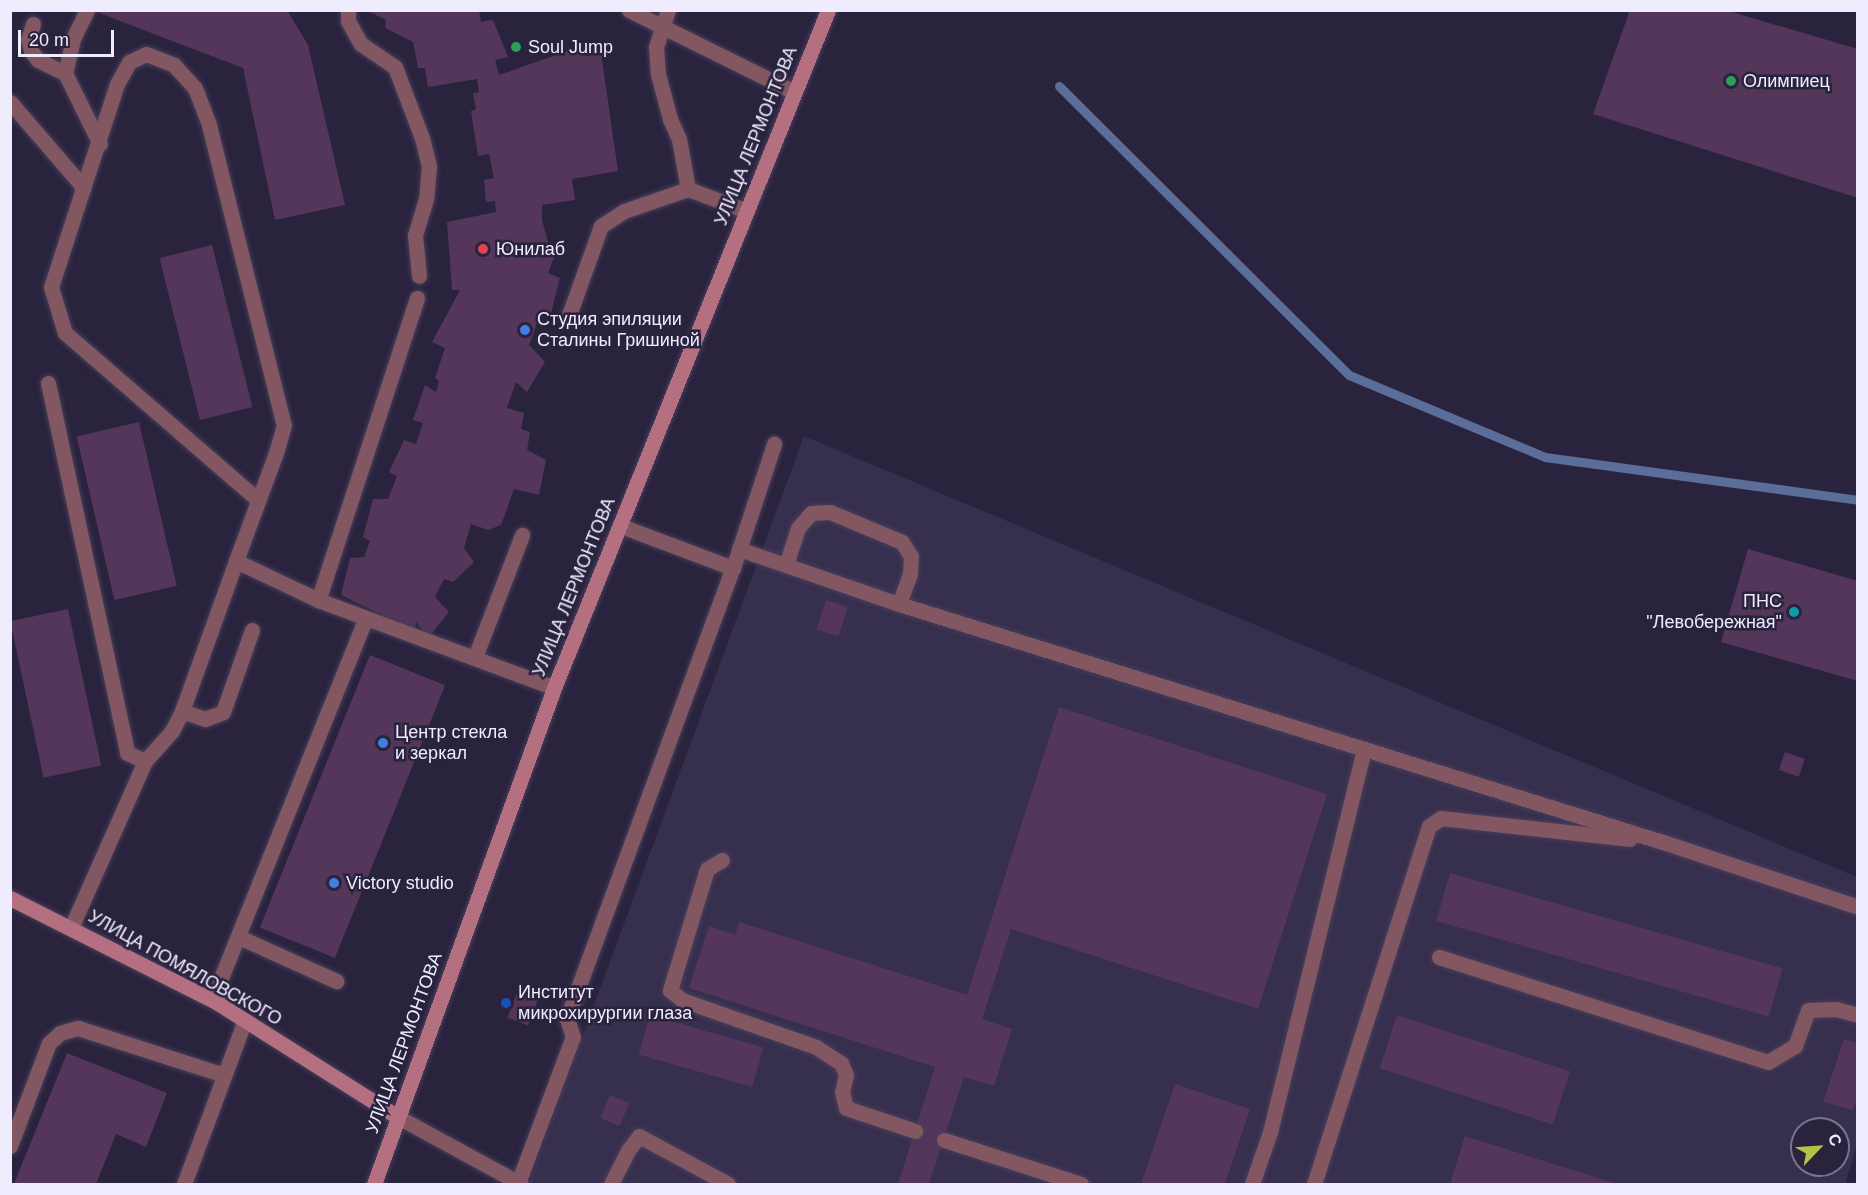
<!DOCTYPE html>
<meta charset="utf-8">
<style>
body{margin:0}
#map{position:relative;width:1868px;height:1195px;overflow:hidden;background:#2a233e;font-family:Arial,sans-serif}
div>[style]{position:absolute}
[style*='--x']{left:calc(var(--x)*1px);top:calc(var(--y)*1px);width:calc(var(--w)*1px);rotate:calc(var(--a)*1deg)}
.built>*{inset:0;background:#372f4e}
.stream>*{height:9px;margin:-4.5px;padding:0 4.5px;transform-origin:4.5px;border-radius:4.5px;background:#5a6e99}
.building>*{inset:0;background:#54365b;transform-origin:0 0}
.roads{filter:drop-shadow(0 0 2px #463f59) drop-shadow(0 0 2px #463f59)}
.lane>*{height:15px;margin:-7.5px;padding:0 7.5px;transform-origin:7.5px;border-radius:7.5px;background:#825761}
.secondary>*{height:15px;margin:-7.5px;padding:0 7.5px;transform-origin:7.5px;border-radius:7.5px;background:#b47081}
.dots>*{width:16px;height:16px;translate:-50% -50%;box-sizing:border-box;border:3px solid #2a233e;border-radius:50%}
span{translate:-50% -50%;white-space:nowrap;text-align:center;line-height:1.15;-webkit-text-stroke:5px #2a233e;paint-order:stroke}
.poi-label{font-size:18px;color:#efecfe}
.left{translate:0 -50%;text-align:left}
.right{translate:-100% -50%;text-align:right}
.street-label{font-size:18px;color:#efecfe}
.frame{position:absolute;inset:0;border:12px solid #efecfe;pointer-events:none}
.north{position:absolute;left:1790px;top:1117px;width:60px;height:60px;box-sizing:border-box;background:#2a233e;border:2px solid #79738b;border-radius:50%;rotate:65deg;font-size:16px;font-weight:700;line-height:24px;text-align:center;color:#efecfe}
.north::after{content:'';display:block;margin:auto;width:21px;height:27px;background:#b6c148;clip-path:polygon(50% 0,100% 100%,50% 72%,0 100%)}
.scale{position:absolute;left:18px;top:30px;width:96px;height:27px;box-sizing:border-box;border:3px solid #efecfe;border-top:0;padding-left:8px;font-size:18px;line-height:21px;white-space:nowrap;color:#efecfe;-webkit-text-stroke:4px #2a233e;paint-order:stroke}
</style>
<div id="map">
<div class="built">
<div style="clip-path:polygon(evenodd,804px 436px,1857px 877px,1858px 1141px,1845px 1184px,528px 1184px,804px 436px,1802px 1129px,1838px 1129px,1838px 1165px,1802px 1165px,1802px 1129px)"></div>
</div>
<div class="stream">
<div style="--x:1059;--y:86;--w:409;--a:44.9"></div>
<div style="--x:1349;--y:375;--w:212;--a:22.7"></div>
<div style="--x:1545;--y:457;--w:316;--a:7.8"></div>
</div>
<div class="building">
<div style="clip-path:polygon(287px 10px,308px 45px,345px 205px,275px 220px,243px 68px,94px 11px)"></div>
<div style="clip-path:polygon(366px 10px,479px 10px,481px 22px,493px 20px,508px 57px,495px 60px,499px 75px,579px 47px,600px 45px,618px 171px,572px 179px,575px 200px,542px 205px,542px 220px,550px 249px,555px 255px,548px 273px,560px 278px,550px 317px,540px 315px,529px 345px,545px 362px,527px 392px,516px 382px,507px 408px,524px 413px,521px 429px,530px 432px,527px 450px,546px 460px,539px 495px,514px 489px,501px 525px,488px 530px,471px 524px,464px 548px,474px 562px,453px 582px,444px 579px,435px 597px,449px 612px,428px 638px,416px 622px,415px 631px,341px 595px,350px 558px,364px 557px,370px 541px,363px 537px,373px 499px,388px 499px,397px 476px,389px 472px,404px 440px,416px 444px,423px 423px,413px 420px,425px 385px,436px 392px,439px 381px,435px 378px,445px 348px,432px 342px,460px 290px,452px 290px,447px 222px,496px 212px,495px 201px,486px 202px,484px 180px,494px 178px,489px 154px,478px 156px,471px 111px,476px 109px,473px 93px,479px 92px,477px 79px,428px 87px,425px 68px,418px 68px,413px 42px,385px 28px,386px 20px)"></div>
<div style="clip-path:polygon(1630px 10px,1725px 10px,1858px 49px,1858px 198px,1593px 114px)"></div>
<div style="left:212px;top:245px;width:167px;height:54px;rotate:76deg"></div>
<div style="left:139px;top:422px;width:168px;height:64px;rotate:77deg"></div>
<div style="clip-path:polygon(1748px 549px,1858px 581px,1858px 681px,1721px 642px)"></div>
<div style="left:826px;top:600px;width:23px;height:31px;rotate:18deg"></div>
<div style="left:68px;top:609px;width:160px;height:59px;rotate:78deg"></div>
<div style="left:370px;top:655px;width:81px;height:294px;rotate:22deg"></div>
<div style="clip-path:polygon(1059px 707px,1327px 794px,1258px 1009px,1011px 929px,982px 1019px,1012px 1029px,994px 1086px,964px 1077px,929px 1184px,898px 1184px,935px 1067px,689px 988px,709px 926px,735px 935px,739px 922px,967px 995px)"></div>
<div style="left:1785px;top:752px;width:21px;height:19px;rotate:19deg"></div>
<div style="left:1450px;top:873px;width:346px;height:50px;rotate:16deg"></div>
<div style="left:520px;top:985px;width:22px;height:35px;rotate:21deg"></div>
<div style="left:650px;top:1015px;width:118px;height:41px;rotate:16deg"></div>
<div style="left:1397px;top:1015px;width:182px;height:56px;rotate:18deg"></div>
<div style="clip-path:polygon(1844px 1039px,1858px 1043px,1858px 1097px,1853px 1110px,1823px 1102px)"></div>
<div style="clip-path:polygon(67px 1053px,167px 1093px,146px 1147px,116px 1134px,96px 1184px,14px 1184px)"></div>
<div style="clip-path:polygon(1175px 1084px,1250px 1109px,1225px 1184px,1141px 1184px)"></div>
<div style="left:610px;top:1095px;width:21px;height:25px;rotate:23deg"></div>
<div style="clip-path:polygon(1465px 1136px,1617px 1184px,1450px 1184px)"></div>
</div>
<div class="roads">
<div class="lane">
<div style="--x:87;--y:10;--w:32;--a:116"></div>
<div style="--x:73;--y:39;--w:35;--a:103"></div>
<div style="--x:65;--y:73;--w:79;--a:63.8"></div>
<div style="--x:348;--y:10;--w:11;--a:90"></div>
<div style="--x:348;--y:21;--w:26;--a:61"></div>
<div style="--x:361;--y:44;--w:41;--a:34.1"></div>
<div style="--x:395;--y:67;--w:76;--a:69.2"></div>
<div style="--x:422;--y:138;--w:29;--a:76"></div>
<div style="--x:429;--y:166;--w:33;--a:95"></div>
<div style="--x:426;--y:199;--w:38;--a:107"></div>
<div style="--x:415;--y:235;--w:41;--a:84.4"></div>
<div style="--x:629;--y:10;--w:184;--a:26.4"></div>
<div style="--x:668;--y:10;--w:39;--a:108"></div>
<div style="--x:656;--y:47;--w:27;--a:86"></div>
<div style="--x:658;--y:74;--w:47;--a:75.1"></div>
<div style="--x:670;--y:119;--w:22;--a:66"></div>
<div style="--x:679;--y:139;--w:51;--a:79.8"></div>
<div style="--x:688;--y:189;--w:63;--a:20.4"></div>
<div style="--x:33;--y:24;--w:16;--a:108"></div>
<div style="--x:28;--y:39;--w:12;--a:76"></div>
<div style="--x:31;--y:51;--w:11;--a:52"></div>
<div style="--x:38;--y:60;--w:30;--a:26"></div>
<div style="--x:10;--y:102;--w:113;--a:49.3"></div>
<div style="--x:417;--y:298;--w:318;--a:108.1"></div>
<div style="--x:318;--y:600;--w:252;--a:20.4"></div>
<div style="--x:568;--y:318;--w:98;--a:-70.3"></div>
<div style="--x:601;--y:226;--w:27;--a:-33"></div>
<div style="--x:624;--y:211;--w:68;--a:-19"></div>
<div style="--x:48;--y:383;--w:378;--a:77.9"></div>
<div style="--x:127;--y:753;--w:20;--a:24"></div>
<div style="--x:258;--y:500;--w:255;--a:-139.1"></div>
<div style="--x:65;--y:333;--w:48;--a:-106.9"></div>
<div style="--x:51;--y:287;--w:213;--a:-72"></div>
<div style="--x:117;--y:84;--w:25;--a:-61"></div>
<div style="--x:129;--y:62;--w:19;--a:-25"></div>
<div style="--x:146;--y:54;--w:30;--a:21"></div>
<div style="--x:174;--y:65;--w:31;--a:48"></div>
<div style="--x:195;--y:88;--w:40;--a:69"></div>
<div style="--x:209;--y:125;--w:309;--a:76"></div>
<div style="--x:284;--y:425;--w:26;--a:106"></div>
<div style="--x:277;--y:450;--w:118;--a:110.3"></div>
<div style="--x:236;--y:561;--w:91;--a:25.4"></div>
<div style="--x:621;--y:526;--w:120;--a:20.6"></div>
<div style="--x:733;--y:568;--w:131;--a:-71.7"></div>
<div style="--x:739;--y:549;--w:169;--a:19"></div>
<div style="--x:899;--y:604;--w:32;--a:-70"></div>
<div style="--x:910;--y:574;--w:18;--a:-87"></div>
<div style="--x:911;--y:556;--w:17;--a:-123"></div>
<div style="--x:902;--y:542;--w:78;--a:-157.4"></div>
<div style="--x:830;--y:512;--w:19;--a:177"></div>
<div style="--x:811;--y:513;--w:20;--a:131"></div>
<div style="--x:798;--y:528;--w:39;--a:108"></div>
<div style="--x:236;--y:561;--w:159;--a:109.8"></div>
<div style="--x:182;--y:711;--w:24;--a:19"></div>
<div style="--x:205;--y:719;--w:19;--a:-21"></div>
<div style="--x:223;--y:712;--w:87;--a:-70.5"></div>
<div style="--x:899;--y:604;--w:803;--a:17.31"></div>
<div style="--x:1666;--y:843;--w:202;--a:18.4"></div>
<div style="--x:475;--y:657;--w:131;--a:-68.9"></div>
<div style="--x:722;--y:860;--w:17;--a:149"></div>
<div style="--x:707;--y:869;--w:127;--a:107"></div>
<div style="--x:670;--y:990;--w:16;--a:40"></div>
<div style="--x:682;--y:1000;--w:142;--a:19.3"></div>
<div style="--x:816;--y:1047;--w:30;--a:33"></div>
<div style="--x:841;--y:1063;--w:13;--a:67"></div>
<div style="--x:846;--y:1075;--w:17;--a:103"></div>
<div style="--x:842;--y:1092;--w:16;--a:76"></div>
<div style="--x:846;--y:1108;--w:73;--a:18.4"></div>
<div style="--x:71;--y:928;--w:183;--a:-66.1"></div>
<div style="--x:145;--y:761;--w:40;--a:-48"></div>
<div style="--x:172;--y:731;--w:22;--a:-63"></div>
<div style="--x:239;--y:937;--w:107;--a:24.4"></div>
<div style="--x:1439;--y:957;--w:345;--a:17.7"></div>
<div style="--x:1768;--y:1062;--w:31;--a:-31"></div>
<div style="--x:1795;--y:1046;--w:38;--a:-70"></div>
<div style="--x:1808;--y:1010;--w:28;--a:-2"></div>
<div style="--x:1836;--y:1009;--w:23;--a:15"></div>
<div style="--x:216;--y:1002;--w:25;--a:-78"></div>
<div style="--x:221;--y:978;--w:388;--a:-68.1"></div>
<div style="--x:398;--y:1117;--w:140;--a:28.6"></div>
<div style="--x:944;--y:1140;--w:144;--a:17.8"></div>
<div style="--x:10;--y:1146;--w:110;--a:-69.3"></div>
<div style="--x:49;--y:1043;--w:15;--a:-42"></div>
<div style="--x:60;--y:1033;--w:19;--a:-16"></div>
<div style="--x:78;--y:1028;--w:153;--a:17.8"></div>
<div style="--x:518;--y:1183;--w:156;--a:-69.4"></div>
<div style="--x:573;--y:1037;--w:20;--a:-108"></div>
<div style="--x:567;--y:1018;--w:480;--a:-69.8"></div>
<div style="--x:184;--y:1184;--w:175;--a:-69.6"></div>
<div style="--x:611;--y:1184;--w:39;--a:-63"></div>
<div style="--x:629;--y:1149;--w:16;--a:-52"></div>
<div style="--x:639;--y:1136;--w:101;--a:28.3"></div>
<div style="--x:1252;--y:1184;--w:55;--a:-70.9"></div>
<div style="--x:1270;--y:1132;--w:393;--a:-76.2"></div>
<div style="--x:1314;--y:1184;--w:376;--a:-72.2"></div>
<div style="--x:1429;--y:826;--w:14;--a:-34"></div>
<div style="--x:1441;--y:818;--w:190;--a:6.3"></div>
</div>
<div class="secondary">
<div style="--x:10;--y:898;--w:231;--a:26.8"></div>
<div style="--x:216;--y:1002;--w:215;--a:32.3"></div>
<div style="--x:374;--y:1184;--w:528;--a:-70.05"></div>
<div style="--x:554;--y:688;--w:731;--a:-67.99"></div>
</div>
</div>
<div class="dots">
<div style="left:516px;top:47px;background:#2e9e5b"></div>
<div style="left:1731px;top:81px;background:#2e9e5b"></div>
<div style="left:483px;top:249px;background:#e0444e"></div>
<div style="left:525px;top:330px;background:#3f7fe0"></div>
<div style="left:1794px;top:612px;background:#0f9aa8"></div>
<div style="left:383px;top:743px;background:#3f7fe0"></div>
<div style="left:334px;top:883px;background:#3f7fe0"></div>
<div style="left:506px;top:1003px;background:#1a4fb4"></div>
</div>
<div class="poi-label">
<span class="left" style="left:528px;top:47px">Soul Jump</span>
<span class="left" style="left:1743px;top:81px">Олимпиец</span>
<span class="left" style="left:496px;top:249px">Юнилаб</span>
<span class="left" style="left:537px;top:330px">Студия эпиляции<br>Сталины Гришиной</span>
<span class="right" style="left:1782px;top:612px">ПНС<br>"Левобережная"</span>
<span class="left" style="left:395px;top:743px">Центр стекла<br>и зеркал</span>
<span class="left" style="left:346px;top:883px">Victory studio</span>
<span class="left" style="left:518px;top:1003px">Институт<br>микрохирургии глаза</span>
</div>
<div class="street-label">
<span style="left:756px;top:136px;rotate:-68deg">УЛИЦА ЛЕРМОНТОВА</span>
<span style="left:574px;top:587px;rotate:-68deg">УЛИЦА ЛЕРМОНТОВА</span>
<span style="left:185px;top:968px;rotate:29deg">УЛИЦА ПОМЯЛОВСКОГО</span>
<span style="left:404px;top:1043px;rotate:-70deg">УЛИЦА ЛЕРМОНТОВА</span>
</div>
<div class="frame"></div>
<div class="north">С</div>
<div class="scale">20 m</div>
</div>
